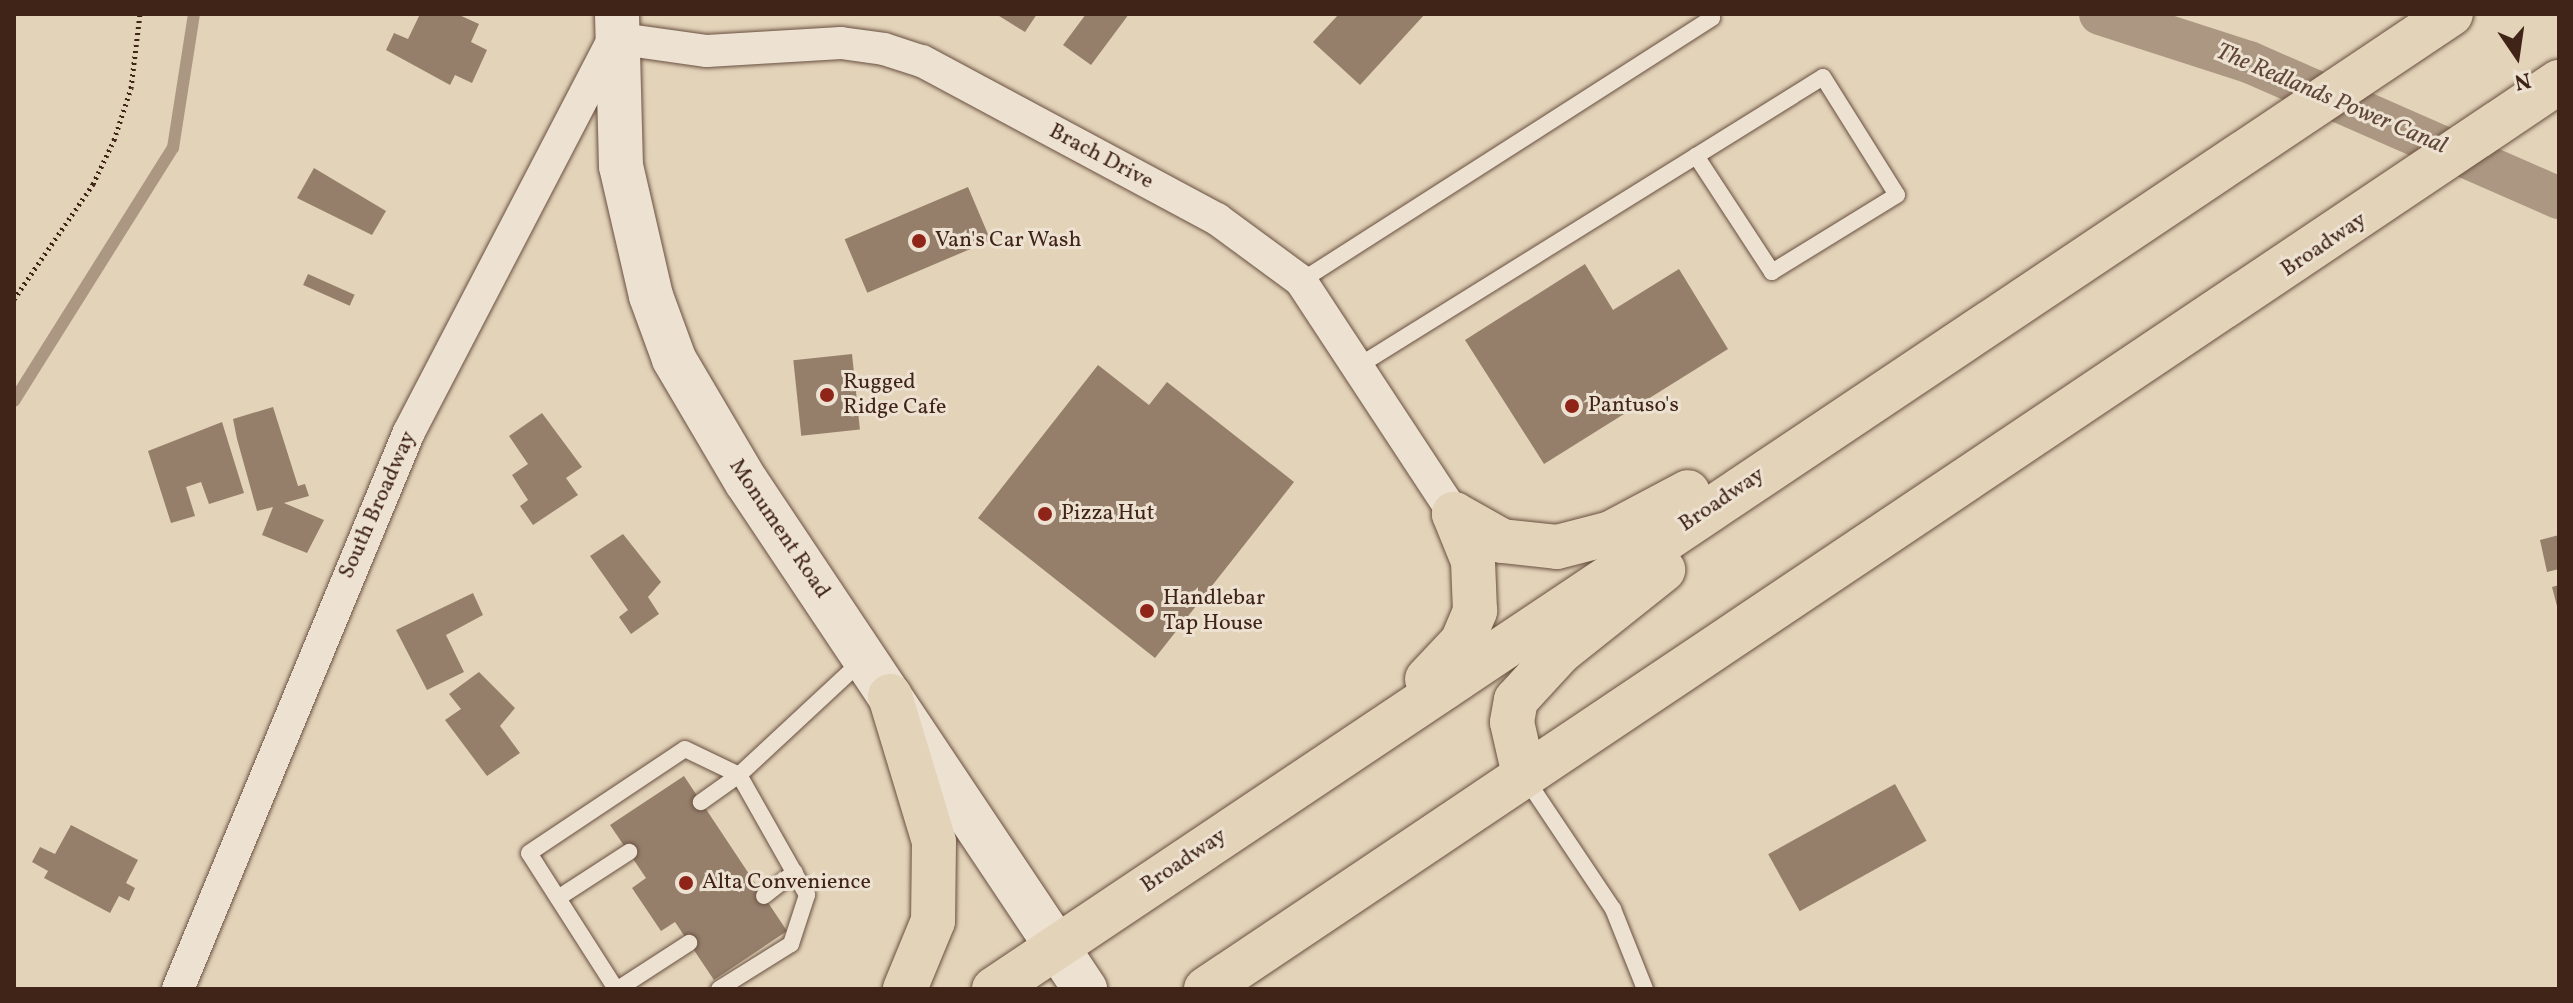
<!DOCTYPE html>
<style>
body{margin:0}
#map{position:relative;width:2573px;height:1003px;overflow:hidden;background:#e3d3b9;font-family:Vollkorn,serif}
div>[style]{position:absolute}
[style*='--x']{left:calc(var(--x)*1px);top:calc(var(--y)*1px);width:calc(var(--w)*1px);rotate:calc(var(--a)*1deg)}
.stream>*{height:12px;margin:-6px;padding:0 6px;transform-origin:6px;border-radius:6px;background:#ac9882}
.canal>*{height:42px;margin:-21px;padding:0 21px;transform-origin:21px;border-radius:21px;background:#ac9882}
.building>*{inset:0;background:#957f6b;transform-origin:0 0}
.path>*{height:5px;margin-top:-2.5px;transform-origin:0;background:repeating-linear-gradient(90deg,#402417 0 2px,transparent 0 6px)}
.roads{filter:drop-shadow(0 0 2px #695040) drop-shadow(0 0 2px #695040)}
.service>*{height:16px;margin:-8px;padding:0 8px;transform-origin:8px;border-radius:8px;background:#ede2d2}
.minor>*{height:32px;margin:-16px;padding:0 16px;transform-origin:16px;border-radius:16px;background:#ede2d2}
.secondary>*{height:44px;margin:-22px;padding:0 22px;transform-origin:22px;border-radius:22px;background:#ede2d2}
.primary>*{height:44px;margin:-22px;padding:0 22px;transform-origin:22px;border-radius:22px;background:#e3d3b9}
.dots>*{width:22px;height:22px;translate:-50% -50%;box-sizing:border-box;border:4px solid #ede2d2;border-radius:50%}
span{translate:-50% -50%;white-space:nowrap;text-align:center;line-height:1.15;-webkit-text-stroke:6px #ede2d2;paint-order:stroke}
.street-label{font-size:22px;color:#402417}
.poi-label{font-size:22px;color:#402417}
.left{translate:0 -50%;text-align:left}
.water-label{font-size:24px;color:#604737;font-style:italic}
.frame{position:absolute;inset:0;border:16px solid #402417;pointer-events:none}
.north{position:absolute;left:2477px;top:16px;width:80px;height:80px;-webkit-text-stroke:6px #ede2d2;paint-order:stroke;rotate:167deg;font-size:22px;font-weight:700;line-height:32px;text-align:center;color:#402417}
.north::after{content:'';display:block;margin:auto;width:28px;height:36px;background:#402417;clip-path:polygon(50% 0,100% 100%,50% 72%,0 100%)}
</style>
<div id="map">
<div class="stream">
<div style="--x:14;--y:401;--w:299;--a:-57.9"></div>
<div style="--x:173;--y:148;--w:136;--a:-81.1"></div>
</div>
<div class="canal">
<div style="--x:2100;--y:14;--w:157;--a:17.9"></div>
<div style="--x:2249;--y:62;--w:339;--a:23.7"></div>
</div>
<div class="building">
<div style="clip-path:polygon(420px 14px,457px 14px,479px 24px,471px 42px,487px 50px,472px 83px,455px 75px,450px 85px,386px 50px,394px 33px,408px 39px)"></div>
<div style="clip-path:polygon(996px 14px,1037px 14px,1025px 32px)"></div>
<div style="clip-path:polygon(1086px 14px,1129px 14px,1091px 65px,1063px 45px)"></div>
<div style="clip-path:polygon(1339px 14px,1425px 14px,1360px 85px,1313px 42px)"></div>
<div style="clip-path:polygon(314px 168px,386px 211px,372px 235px,297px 198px)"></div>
<div style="left:968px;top:187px;width:58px;height:134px;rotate:67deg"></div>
<div style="clip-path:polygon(1585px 264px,1613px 310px,1679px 269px,1728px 349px,1544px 464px,1465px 340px)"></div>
<div style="left:308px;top:274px;width:51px;height:12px;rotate:24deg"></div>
<div style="left:852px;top:354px;width:76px;height:59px;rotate:84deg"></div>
<div style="clip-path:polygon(1098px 365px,1149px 405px,1167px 382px,1294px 482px,1155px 658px,978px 518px)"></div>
<div style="clip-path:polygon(273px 407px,298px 486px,305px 484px,309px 496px,284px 503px,324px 520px,307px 553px,262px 535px,273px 507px,257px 511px,237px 439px,233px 419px)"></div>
<div style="clip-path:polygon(542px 413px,582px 467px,566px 478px,578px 495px,533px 525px,520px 506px,528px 500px,512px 475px,528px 464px,509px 436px)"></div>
<div style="clip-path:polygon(222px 422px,244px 493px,209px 504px,201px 482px,186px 487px,195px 516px,171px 523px,148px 451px)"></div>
<div style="clip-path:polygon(623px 534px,661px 582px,648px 597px,659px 614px,631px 634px,619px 617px,628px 610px,590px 556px)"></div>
<div style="clip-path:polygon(2559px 535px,2559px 569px,2547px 572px,2540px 540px)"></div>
<div style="clip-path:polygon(2559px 585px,2559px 610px,2558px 610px,2552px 587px)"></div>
<div style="clip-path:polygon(473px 593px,483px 615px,446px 635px,464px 672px,427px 690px,396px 630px)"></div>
<div style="clip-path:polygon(479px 672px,515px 708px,500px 726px,520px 753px,487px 776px,445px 720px,461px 709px,449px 694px)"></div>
<div style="clip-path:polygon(684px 776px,787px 931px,714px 980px,675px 922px,661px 931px,632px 888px,646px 878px,610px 825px)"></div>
<div style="left:1895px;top:784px;width:65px;height:145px;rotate:61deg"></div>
<div style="clip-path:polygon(71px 825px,138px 860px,126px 883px,135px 888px,129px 901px,119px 896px,110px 913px,44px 878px,48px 871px,32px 862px,40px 847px,55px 854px)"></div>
</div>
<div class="path">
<div style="--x:14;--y:299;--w:140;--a:-55.5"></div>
<div style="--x:93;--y:184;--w:49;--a:-64.5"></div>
<div style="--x:114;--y:140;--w:55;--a:-71.9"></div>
<div style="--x:131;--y:88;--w:75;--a:-83.1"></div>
</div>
<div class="roads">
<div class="service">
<div style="--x:1301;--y:281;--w:488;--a:-32.6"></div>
<div style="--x:1360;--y:365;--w:545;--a:-31.88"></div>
<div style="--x:1823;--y:77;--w:139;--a:57.9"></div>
<div style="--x:1897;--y:195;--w:147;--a:148.4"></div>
<div style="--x:1772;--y:272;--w:139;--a:-123.2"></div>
<div style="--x:1524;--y:776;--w:160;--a:56.2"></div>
<div style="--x:1613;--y:909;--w:86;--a:68.2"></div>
<div style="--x:764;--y:896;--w:39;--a:-38"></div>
<div style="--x:558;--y:898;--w:85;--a:-32.9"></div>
<div style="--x:616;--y:989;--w:161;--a:-122.6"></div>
<div style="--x:529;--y:853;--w:187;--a:-33.7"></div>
<div style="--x:685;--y:749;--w:60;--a:25.7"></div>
<div style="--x:739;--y:775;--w:47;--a:144.6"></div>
<div style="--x:618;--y:989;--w:85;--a:-32.9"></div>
<div style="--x:719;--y:989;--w:85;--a:-32"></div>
<div style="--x:791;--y:944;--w:52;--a:-71.9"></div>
<div style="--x:807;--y:895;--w:138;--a:-119.5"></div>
<div style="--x:739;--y:775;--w:171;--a:-42.9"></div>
</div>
<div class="minor">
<div style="--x:178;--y:989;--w:603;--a:-67.48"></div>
<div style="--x:409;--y:432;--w:444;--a:-62.5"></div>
<div style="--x:614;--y:38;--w:94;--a:8"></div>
<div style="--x:707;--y:51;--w:134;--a:-3.4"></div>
<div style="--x:841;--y:43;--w:43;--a:7.9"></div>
<div style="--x:884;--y:49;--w:40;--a:18"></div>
<div style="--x:922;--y:61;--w:335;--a:28.2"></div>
<div style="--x:1217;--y:219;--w:104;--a:36.4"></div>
<div style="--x:1301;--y:281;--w:279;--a:56.7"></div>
</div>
<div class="secondary">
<div style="--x:617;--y:14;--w:152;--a:88.5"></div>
<div style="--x:621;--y:166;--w:133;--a:77"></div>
<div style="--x:651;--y:296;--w:67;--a:69.9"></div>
<div style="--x:674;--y:359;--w:142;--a:59.5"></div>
<div style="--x:746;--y:481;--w:611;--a:56.28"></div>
</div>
<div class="primary">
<div style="--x:1454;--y:514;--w:55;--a:29.4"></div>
<div style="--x:1502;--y:541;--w:55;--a:6.2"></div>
<div style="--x:1557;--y:547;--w:56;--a:-14.5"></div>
<div style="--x:1611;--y:533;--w:87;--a:-28"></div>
<div style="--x:1427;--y:679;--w:51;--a:-46.6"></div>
<div style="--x:1462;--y:642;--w:34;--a:-67"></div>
<div style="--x:1475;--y:611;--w:50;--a:-92.3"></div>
<div style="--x:1473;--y:561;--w:51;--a:-112"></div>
<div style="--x:890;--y:696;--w:152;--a:73.2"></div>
<div style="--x:934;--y:842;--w:79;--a:90.7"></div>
<div style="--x:933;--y:921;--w:74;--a:112.4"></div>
<div style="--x:1524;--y:775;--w:54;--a:-102.8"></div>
<div style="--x:1512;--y:722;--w:22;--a:-80"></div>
<div style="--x:1516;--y:700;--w:65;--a:-47.5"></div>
<div style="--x:1560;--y:652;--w:132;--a:-38.5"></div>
<div style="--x:994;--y:989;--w:1753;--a:-33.79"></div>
<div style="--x:1206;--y:989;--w:1629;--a:-33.84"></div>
</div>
</div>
<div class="dots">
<div style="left:919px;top:241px;background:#8f2418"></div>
<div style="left:827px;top:395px;background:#8f2418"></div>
<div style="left:1572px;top:406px;background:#8f2418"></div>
<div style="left:1045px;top:514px;background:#8f2418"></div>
<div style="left:1147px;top:611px;background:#8f2418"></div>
<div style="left:686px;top:883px;background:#8f2418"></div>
</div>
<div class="street-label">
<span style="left:1101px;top:157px;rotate:28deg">Brach Drive</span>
<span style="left:2324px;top:245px;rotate:-34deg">Broadway</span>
<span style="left:1722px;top:500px;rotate:-34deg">Broadway</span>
<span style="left:378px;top:505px;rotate:-66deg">South Broadway</span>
<span style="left:779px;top:529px;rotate:56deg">Monument Road</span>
<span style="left:1184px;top:861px;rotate:-34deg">Broadway</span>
</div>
<div class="poi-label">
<span class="left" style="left:935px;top:241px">Van's Car Wash</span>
<span class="left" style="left:843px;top:395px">Rugged<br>Ridge Cafe</span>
<span class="left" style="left:1588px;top:406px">Pantuso's</span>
<span class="left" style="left:1061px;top:514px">Pizza Hut</span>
<span class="left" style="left:1163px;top:611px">Handlebar<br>Tap House</span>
<span class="left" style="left:702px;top:883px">Alta Convenience</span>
</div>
<div class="water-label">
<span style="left:2331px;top:100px;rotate:23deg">The Redlands Power Canal</span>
</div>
<div class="frame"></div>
<div class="north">N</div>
</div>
